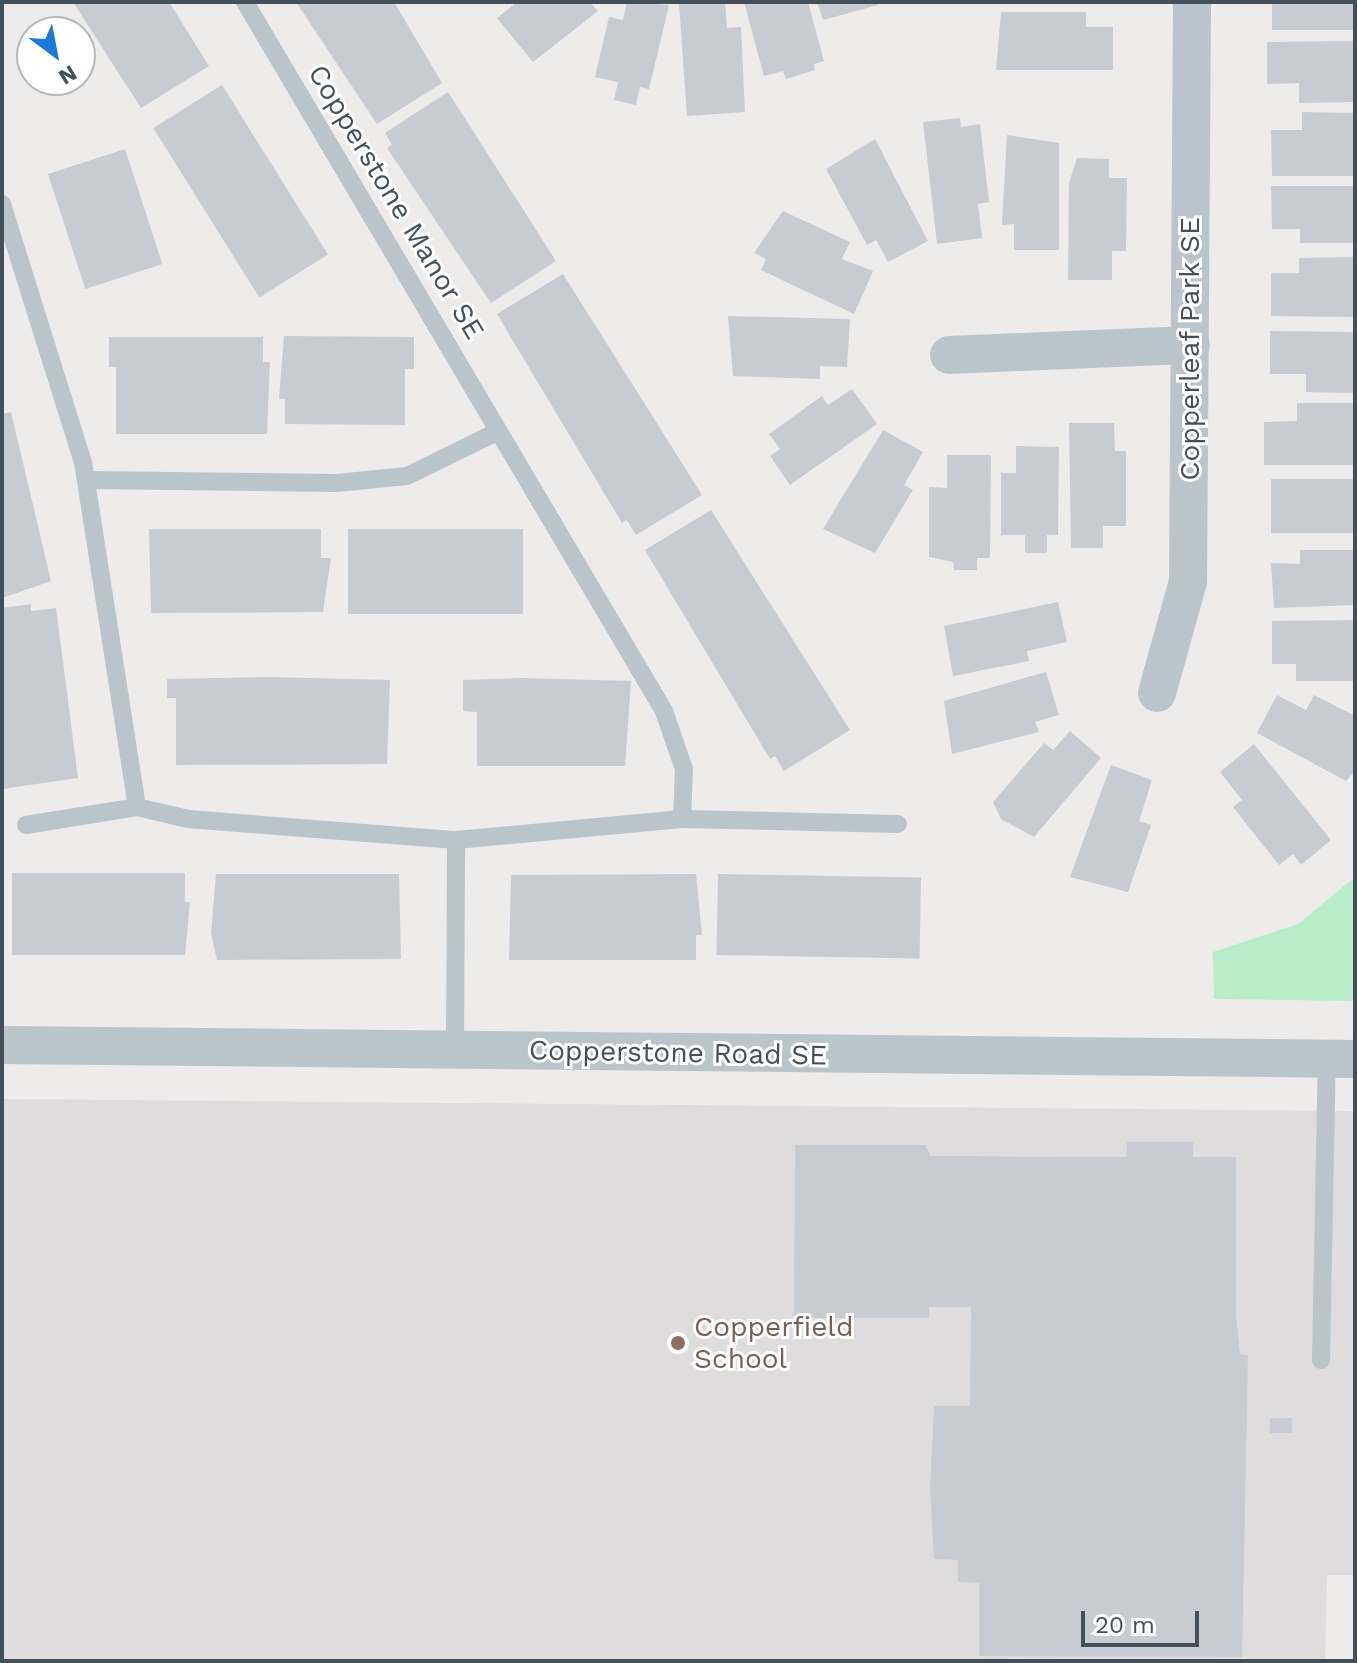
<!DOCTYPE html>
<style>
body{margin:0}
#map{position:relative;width:1357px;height:1663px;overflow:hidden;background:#eeebeb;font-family:"Work Sans",sans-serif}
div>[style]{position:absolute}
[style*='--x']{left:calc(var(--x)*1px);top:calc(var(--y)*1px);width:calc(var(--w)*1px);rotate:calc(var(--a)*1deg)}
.education>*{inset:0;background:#dfdcde}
.green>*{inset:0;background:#b8edc9}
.building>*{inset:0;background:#c8cbd1;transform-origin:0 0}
.lane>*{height:18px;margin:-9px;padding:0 9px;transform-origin:9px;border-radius:9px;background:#b9c4cb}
.street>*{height:38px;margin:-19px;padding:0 19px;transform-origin:19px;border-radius:19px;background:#b9c4cb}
.dots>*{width:22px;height:22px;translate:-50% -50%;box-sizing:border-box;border:4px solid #fff;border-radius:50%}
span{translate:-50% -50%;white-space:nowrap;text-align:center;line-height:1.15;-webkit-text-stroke:6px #fff;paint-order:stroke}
.street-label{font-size:28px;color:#445059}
.education-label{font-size:28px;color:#785e54}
.left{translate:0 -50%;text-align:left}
.frame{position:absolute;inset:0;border:4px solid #445059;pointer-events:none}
.north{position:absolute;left:16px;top:16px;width:80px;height:80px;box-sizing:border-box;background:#fff;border:2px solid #b4b9bd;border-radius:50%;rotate:148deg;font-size:22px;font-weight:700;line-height:32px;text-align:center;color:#445059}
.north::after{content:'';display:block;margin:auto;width:28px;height:36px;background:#197ada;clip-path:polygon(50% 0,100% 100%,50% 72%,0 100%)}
.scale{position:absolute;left:1081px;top:1611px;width:118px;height:36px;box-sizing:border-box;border:4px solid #445059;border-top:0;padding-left:10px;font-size:24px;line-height:28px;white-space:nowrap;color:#445059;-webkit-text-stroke:6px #fff;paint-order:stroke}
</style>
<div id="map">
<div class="education">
<div style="clip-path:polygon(2px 1099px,1355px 1111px,1355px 1575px,1327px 1575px,1325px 1661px,2px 1661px)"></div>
</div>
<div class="green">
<div style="clip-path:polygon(1355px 877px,1355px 1001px,1214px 999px,1213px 952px,1298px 924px)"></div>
</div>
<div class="building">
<div style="clip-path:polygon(73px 2px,169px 2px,209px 66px,141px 108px)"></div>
<div style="clip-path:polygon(296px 2px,394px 2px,442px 83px,377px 124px)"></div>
<div style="clip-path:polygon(517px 2px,590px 2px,598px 11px,533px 62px,497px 18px)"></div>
<div style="clip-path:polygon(627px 2px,669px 5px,649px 89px,640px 87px,636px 105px,614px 100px,618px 82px,595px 77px,609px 17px,623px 20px)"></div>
<div style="clip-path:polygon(725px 2px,727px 28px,741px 27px,745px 112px,687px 116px,679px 3px)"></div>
<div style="clip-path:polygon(744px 2px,808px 2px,824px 61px,814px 64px,815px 70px,786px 79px,783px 71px,764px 76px)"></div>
<div style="clip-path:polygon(817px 2px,877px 2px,878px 5px,823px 20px)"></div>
<div style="left:1272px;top:2px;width:83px;height:28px"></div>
<div style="clip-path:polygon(1001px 12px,1086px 12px,1086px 27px,1113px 27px,1113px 70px,996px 70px)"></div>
<div style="clip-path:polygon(1355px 41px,1355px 102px,1299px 103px,1299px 83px,1267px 84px,1267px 42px)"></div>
<div style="left:222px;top:85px;width:200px;height:81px;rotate:58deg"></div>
<div style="clip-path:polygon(448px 92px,556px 261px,491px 303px,387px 148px,392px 145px,385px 133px)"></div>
<div style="clip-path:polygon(1302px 112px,1355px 113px,1355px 176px,1272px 176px,1271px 130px,1302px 130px)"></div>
<div style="clip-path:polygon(960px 118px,961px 127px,980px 124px,989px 202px,978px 204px,982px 238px,937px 244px,923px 122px)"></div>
<div style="clip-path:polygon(1007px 135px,1059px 143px,1059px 250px,1014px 250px,1014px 224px,1002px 225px)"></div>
<div style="clip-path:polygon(875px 139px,928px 241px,888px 262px,876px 240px,867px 245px,826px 169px)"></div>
<div style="left:125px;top:149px;width:121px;height:81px;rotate:72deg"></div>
<div style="clip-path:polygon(1077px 158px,1109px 159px,1109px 178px,1127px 178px,1126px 251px,1112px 251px,1112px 280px,1068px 280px,1069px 183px)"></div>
<div style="clip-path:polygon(1271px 186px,1355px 186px,1355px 243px,1300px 243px,1300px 229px,1272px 229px)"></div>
<div style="clip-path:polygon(783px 211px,850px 242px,842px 259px,873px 271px,854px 314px,761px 270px,766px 259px,754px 253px)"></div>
<div style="clip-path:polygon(1355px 257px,1355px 317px,1271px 316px,1271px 273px,1299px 273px,1299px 258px)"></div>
<div style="clip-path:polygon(563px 274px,702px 495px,636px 535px,627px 520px,622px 523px,497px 314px)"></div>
<div style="clip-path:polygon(728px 316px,850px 319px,847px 367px,820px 366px,820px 379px,733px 376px)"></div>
<div style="clip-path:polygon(1270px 331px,1355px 332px,1355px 393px,1306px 392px,1306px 374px,1270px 374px)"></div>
<div style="clip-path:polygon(284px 336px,414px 337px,414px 369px,405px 369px,405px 425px,285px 424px,285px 399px,279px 399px)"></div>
<div style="clip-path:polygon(109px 337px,263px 337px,263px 362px,270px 362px,267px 434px,116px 434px,116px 367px,109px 367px)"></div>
<div style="clip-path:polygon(852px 389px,877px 424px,790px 485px,770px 456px,780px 449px,769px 434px,822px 396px,828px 405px)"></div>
<div style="clip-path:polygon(1297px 403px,1355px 403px,1355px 465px,1264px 465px,1264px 422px,1297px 421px)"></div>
<div style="clip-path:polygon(11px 412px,51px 581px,2px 598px,2px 414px)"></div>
<div style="clip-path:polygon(1069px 423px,1114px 423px,1115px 451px,1126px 451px,1126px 526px,1103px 526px,1103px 548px,1071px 548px)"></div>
<div style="clip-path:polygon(883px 430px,923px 452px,904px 485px,913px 490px,875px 553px,823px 529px)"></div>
<div style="clip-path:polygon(1016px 446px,1059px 447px,1058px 535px,1047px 535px,1047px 553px,1025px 553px,1025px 535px,1001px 535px,1001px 473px,1016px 473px)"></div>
<div style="clip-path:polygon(947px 455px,991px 455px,990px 558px,977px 558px,977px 570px,954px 570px,953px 562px,929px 557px,929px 487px,947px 488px)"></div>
<div style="left:1355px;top:479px;width:54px;height:84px;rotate:90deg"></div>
<div style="clip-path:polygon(711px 510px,850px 730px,784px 771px,775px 756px,770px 759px,645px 550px)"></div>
<div style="clip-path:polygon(149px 529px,321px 529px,321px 558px,331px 558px,323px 612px,151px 613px)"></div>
<div style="left:348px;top:529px;width:175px;height:85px"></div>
<div style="clip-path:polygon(1300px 550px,1355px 550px,1355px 605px,1274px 608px,1271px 563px,1300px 564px)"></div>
<div style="clip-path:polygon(1058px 602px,1067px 642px,1027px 651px,1029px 661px,953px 676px,944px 626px)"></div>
<div style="clip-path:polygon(31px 604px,31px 611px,56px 608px,78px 778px,2px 789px,2px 608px)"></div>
<div style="clip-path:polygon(1355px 620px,1355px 681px,1296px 681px,1296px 664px,1272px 664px,1272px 621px)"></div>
<div style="clip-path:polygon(1046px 672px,1059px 715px,1035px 722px,1039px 732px,952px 754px,944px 701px)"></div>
<div style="clip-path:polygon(267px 677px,390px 680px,387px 764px,176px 765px,176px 698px,167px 698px,167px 679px)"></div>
<div style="clip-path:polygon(522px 678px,631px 681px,625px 766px,477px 766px,477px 712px,463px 711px,463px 680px)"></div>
<div style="clip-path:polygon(1277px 695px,1306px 710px,1314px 695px,1355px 716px,1355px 771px,1346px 781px,1257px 733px)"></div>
<div style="clip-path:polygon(1070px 731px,1101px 758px,1034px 837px,1001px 819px,993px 802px,1044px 743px,1053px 750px)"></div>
<div style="clip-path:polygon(1254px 744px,1331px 840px,1301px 865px,1293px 854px,1279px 865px,1233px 807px,1242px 800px,1220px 772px)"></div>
<div style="clip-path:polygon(1111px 765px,1152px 780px,1139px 821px,1151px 825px,1128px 892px,1070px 877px)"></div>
<div style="clip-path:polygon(12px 873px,185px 873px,185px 902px,190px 902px,185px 955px,12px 955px)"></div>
<div style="clip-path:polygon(216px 874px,399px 874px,401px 959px,217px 960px,211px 933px)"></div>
<div style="clip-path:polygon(696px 874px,702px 935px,696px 935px,696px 960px,509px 960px,511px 875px)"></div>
<div style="left:718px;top:874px;width:203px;height:81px;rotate:1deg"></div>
<div style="clip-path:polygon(1127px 1142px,1193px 1142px,1193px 1157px,1236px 1157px,1236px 1316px,1240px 1354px,1248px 1355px,1242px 1657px,979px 1656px,979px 1583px,958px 1582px,958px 1560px,934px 1559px,930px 1490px,934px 1406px,970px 1406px,971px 1307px,929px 1307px,929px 1318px,794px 1318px,795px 1145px,926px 1145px,930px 1156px,1126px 1157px)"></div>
<div style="left:1270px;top:1418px;width:22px;height:15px"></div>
</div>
<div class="lane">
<div style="--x:245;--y:2;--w:824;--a:59.42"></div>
<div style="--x:664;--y:711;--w:61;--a:71"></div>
<div style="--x:684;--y:769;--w:50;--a:92.3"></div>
<div style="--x:2;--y:204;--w:270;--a:72.6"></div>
<div style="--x:83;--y:462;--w:349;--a:81.1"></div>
<div style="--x:87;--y:480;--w:250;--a:0.7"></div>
<div style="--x:337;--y:483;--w:70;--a:-5.7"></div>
<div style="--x:407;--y:476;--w:102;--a:-26.1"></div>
<div style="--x:26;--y:825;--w:112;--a:-9.2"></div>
<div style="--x:137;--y:807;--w:52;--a:13.2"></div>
<div style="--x:188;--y:819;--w:269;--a:4.5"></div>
<div style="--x:456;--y:840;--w:227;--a:-5.3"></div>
<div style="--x:682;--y:819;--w:216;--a:1.3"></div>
<div style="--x:455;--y:1050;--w:210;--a:-89.7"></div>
<div style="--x:1321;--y:1360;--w:301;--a:-88.9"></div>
</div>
<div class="street">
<div style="--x:949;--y:355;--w:242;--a:-2.4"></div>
<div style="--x:1157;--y:693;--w:116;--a:-74.5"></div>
<div style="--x:1188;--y:581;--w:579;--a:-89.6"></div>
<div style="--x:2;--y:1045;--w:1353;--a:0.59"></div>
</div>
<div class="dots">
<div style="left:678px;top:1343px;background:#8d6e63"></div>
</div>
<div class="street-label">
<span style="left:396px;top:202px;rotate:59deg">Copperstone Manor SE</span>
<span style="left:1190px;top:349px;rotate:-90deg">Copperleaf Park SE</span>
<span style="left:678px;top:1053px;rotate:1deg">Copperstone Road SE</span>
</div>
<div class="education-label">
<span class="left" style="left:694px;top:1343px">Copperfield<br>School</span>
</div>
<div class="frame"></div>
<div class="north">N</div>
<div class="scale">20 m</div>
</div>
